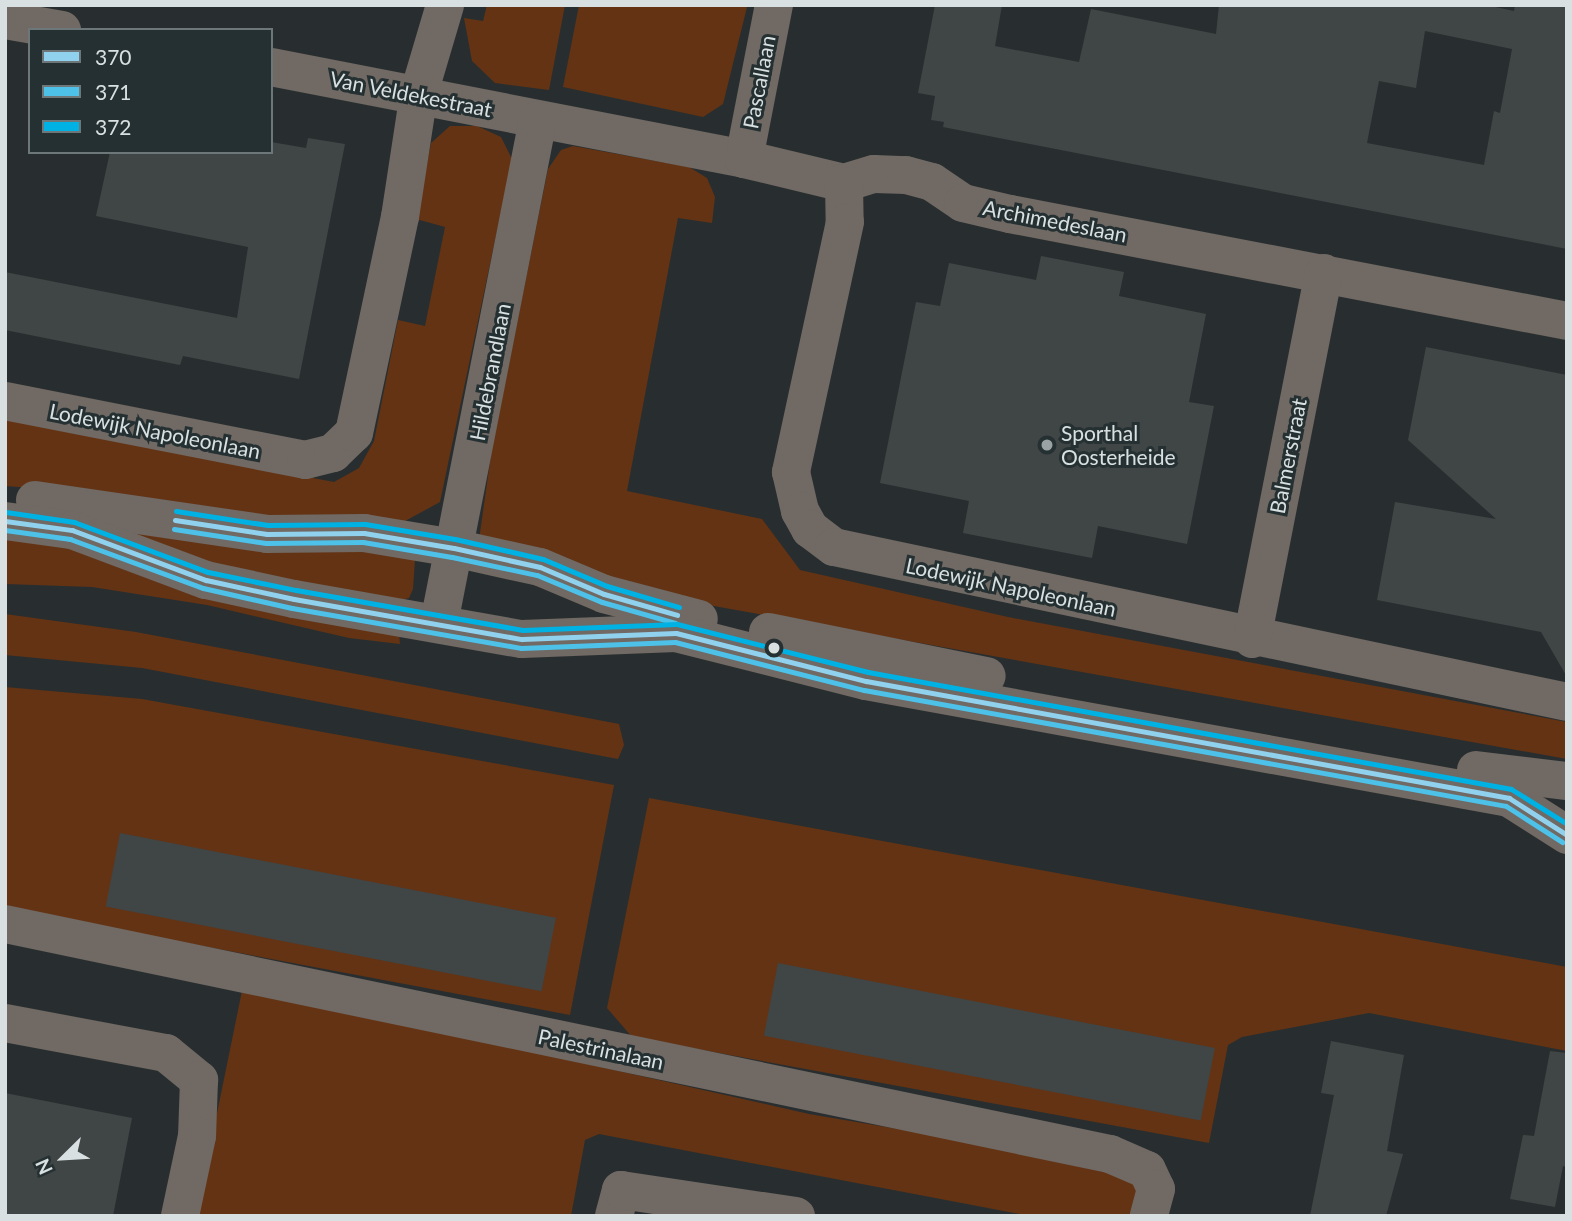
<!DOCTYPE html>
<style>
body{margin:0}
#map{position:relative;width:1572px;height:1221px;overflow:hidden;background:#282e2f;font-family:Lato,sans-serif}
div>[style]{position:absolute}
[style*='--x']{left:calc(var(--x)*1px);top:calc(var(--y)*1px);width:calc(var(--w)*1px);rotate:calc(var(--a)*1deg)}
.green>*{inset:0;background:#633314}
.building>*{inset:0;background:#404545;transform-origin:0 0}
.minor>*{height:38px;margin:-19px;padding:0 19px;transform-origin:19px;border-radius:19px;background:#706964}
.bus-1>*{height:5px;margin:-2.5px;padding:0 2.5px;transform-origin:2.5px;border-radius:2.5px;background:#90d2ee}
.bus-2>*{height:5px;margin:-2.5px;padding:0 2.5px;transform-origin:2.5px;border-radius:2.5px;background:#4ec1e8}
.bus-3>*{height:5px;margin:-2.5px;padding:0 2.5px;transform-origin:2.5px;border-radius:2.5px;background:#00b2e3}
.dots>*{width:19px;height:19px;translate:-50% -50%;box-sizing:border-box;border:4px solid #253032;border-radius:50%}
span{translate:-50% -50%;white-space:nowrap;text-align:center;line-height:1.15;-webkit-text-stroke:6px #253032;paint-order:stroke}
.street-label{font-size:21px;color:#d9e0e1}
.poi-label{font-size:21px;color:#d9e0e1}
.left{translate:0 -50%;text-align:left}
.frame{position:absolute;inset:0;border:7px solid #d9e0e1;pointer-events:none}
.legend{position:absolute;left:28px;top:28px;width:245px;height:126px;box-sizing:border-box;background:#253032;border:2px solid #6d7678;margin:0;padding:9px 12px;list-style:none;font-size:21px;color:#d9e0e1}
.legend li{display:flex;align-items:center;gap:14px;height:35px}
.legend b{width:35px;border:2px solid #6d7678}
.north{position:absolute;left:28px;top:1123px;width:70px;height:70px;-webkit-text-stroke:5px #253032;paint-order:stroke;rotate:246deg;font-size:19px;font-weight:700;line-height:28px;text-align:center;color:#d9e0e1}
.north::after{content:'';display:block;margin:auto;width:24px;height:32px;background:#d9e0e1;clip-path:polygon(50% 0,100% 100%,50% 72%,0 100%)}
</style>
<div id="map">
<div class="green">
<div style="clip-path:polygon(487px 5px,565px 5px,549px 90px,495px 83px,472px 61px,464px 18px,483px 21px)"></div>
<div style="clip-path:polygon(579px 5px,747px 7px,723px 104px,703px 117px,563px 87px)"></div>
<div style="clip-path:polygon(450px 126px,477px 126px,501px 137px,512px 159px,440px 502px,396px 526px,253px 520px,74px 491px,5px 486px,5px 419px,334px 482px,359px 468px,374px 441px,398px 320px,425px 326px,445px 227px,416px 219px,431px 143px)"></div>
<div style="clip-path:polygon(573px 146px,689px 167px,707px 178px,715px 197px,712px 223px,678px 218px,627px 491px,762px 519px,800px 570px,1008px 617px,1567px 722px,1567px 759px,658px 596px,479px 540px,492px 448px,548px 169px,561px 150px)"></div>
<div style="clip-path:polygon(133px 522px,357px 547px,415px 559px,413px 589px,409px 598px,398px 601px,199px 567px,126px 535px)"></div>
<div style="clip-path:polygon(5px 538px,68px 541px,399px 633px,400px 644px,349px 638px,207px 605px,92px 587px,5px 584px)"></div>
<div style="clip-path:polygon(5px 614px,136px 632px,619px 724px,624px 745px,618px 759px,142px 668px,5px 655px)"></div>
<div style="clip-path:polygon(5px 687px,142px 699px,614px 785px,570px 1015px,5px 909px)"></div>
<div style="clip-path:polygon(649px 798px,1567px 967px,1567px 1051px,1369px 1013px,1242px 1037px,1228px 1045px,1209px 1143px,632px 1037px,607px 1008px)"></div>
<div style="clip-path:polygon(243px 986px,809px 1114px,951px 1138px,1144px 1181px,1138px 1216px,1030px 1216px,599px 1134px,585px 1140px,571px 1216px,196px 1216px)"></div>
</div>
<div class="building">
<div style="clip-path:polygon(evenodd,935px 5px,1002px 5px,995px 46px,1079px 62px,1091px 9px,1216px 34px,1219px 5px,1486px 5px,1514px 11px,1515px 5px,1567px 5px,1567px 249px,943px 127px,944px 122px,931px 120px,935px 96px,918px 93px,935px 5px,1425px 31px,1512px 49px,1500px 113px,1494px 111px,1484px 165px,1367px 143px,1379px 81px,1416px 88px,1425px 31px)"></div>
<div style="clip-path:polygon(308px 138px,345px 144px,299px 379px,183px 356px,180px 365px,5px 330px,5px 272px,237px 318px,248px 247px,96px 216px,110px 152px,271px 152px,271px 142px,306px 148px)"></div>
<div style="clip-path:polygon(1041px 256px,1124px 272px,1119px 296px,1206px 314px,1189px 402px,1214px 406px,1187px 544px,1098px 526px,1092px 558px,963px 533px,969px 501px,880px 483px,916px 302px,940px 306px,949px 263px,1036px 280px)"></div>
<div style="clip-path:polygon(1426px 347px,1567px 375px,1567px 677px,1541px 632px,1377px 600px,1395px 502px,1496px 519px,1408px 440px)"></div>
<div style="left:120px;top:833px;width:444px;height:75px;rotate:11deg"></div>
<div style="left:778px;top:963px;width:445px;height:74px;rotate:11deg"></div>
<div style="clip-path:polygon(1331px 1041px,1404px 1055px,1387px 1151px,1403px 1154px,1386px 1216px,1310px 1216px,1334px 1095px,1321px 1093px)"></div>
<div style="clip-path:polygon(1550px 1051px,1567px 1053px,1567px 1167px,1563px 1166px,1555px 1207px,1510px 1199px,1523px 1135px,1534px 1136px)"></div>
<div style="clip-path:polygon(5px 1093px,132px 1118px,113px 1216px,5px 1216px)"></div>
</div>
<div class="minor">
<div style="--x:5;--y:20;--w:58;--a:10"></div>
<div style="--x:271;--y:67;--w:482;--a:11"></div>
<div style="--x:744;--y:159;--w:103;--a:13.5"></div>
<div style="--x:844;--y:183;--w:31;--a:-17"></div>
<div style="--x:874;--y:174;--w:32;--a:2"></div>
<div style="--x:906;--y:175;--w:27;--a:15"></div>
<div style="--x:932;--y:182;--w:37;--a:34"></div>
<div style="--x:963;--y:203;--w:48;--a:13.2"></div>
<div style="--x:1010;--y:214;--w:567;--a:10.87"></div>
<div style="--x:744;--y:159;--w:157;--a:-79"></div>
<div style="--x:844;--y:183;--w:39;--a:89"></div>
<div style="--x:845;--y:222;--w:256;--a:102.2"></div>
<div style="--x:791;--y:472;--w:40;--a:77"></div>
<div style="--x:800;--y:511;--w:21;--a:61"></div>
<div style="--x:810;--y:529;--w:30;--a:37"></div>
<div style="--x:834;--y:547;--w:749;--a:11.94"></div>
<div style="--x:5;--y:401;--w:306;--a:11.1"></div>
<div style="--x:305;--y:460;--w:29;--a:-14"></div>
<div style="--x:333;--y:453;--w:29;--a:-44"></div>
<div style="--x:354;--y:433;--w:221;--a:-78"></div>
<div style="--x:400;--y:217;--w:125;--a:-81.3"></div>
<div style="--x:419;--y:93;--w:92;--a:-73.5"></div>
<div style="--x:35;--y:500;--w:234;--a:8.3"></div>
<div style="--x:267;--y:534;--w:97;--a:-0.6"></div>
<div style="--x:364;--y:533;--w:91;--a:9.5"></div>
<div style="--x:454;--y:548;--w:88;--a:12.5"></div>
<div style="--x:540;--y:567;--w:69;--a:22.9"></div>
<div style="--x:604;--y:594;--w:98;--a:14.7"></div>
<div style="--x:5;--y:521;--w:68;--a:7.7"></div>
<div style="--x:72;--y:530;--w:143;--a:20.5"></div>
<div style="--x:206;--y:580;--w:90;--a:12.2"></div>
<div style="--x:294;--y:599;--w:231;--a:10"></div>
<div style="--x:522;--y:639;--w:154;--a:-2.2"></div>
<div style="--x:676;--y:633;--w:196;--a:14.2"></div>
<div style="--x:866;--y:681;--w:654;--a:10.31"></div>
<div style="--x:1509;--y:798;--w:69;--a:32.5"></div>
<div style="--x:439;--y:623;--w:513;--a:-78.87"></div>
<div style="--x:768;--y:632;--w:223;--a:11.4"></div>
<div style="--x:1252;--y:639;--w:373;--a:-78.9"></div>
<div style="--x:1476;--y:770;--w:92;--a:6.9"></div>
<div style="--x:5;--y:924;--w:1129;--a:11.76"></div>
<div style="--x:1110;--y:1154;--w:40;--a:23.4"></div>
<div style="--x:1147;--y:1170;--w:21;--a:65"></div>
<div style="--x:1156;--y:1189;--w:28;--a:105"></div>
<div style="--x:5;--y:1023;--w:164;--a:10.6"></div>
<div style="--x:166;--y:1053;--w:43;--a:39.3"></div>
<div style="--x:199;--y:1080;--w:56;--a:92"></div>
<div style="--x:197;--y:1136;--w:82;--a:102"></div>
<div style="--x:614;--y:1216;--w:27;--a:-75"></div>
<div style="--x:621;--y:1190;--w:177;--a:8.5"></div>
</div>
<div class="bus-1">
<div style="--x:175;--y:520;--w:93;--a:8.7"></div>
<div style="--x:267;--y:534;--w:97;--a:-0.6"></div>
<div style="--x:364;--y:533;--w:91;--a:9.5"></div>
<div style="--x:454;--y:548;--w:88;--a:12.5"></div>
<div style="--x:540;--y:567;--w:69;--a:22.9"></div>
<div style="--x:604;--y:594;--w:76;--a:16"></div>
<div style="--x:5;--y:521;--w:68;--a:7.7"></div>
<div style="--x:72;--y:530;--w:143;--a:20.5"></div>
<div style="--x:206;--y:580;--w:90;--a:12.2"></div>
<div style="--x:294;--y:599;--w:231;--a:10"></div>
<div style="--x:522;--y:639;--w:154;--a:-2.2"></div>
<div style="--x:676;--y:633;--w:196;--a:14.2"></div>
<div style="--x:866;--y:681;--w:654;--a:10.31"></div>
<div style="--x:1509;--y:798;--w:69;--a:32.5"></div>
</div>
<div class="bus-2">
<div style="--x:174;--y:529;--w:93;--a:8.7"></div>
<div style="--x:266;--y:543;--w:97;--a:-0.6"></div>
<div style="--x:363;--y:542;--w:90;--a:9.6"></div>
<div style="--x:452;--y:557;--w:87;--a:12"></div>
<div style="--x:537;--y:575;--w:70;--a:22.6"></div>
<div style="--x:602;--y:602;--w:76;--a:16"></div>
<div style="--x:5;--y:530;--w:66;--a:7.9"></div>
<div style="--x:70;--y:539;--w:142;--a:20.2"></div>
<div style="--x:203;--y:588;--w:91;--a:12.7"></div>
<div style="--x:292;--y:608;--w:232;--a:9.9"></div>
<div style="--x:521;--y:648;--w:154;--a:-2.2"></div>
<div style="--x:675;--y:642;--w:195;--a:14.3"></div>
<div style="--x:864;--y:690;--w:652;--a:10.24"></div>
<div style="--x:1506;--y:806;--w:67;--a:32.7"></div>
</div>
<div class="bus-3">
<div style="--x:176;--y:511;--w:93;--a:8.7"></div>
<div style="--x:268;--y:525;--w:97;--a:-0.6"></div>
<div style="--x:365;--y:524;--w:91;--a:9.5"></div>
<div style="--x:455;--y:539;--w:90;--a:12.8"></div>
<div style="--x:543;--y:559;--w:69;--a:22.9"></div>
<div style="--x:607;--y:586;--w:75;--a:16.3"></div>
<div style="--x:6;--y:512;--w:69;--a:8.4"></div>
<div style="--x:74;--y:522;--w:143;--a:20.5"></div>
<div style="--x:208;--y:572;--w:90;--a:11.6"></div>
<div style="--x:296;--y:590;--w:230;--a:10"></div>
<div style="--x:523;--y:630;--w:154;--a:-2.2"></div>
<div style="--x:677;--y:624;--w:197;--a:14.1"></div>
<div style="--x:868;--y:672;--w:654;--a:10.31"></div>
<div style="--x:1511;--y:789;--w:66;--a:32"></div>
</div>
<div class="dots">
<div style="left:1047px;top:445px;background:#9ba2a3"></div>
<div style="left:774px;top:648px;background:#d9e0e1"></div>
</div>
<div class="street-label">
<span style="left:759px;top:82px;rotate:-79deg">Pascallaan</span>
<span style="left:411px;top:94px;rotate:11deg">Van Veldekestraat</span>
<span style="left:1055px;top:221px;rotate:11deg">Archimedeslaan</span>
<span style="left:490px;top:372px;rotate:-79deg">Hildebrandlaan</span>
<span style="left:155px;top:431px;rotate:11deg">Lodewijk Napoleonlaan</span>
<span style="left:1288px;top:456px;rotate:-79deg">Balmerstraat</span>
<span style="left:1011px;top:587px;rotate:12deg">Lodewijk Napoleonlaan</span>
<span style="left:601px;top:1049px;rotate:12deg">Palestrinalaan</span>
</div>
<div class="poi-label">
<span class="left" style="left:1061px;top:445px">Sporthal<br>Oosterheide</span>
</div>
<div class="frame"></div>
<ul class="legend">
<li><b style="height:9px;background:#90d2ee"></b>370</li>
<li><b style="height:9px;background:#4ec1e8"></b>371</li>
<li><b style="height:9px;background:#00b2e3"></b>372</li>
</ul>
<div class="north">N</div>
</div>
